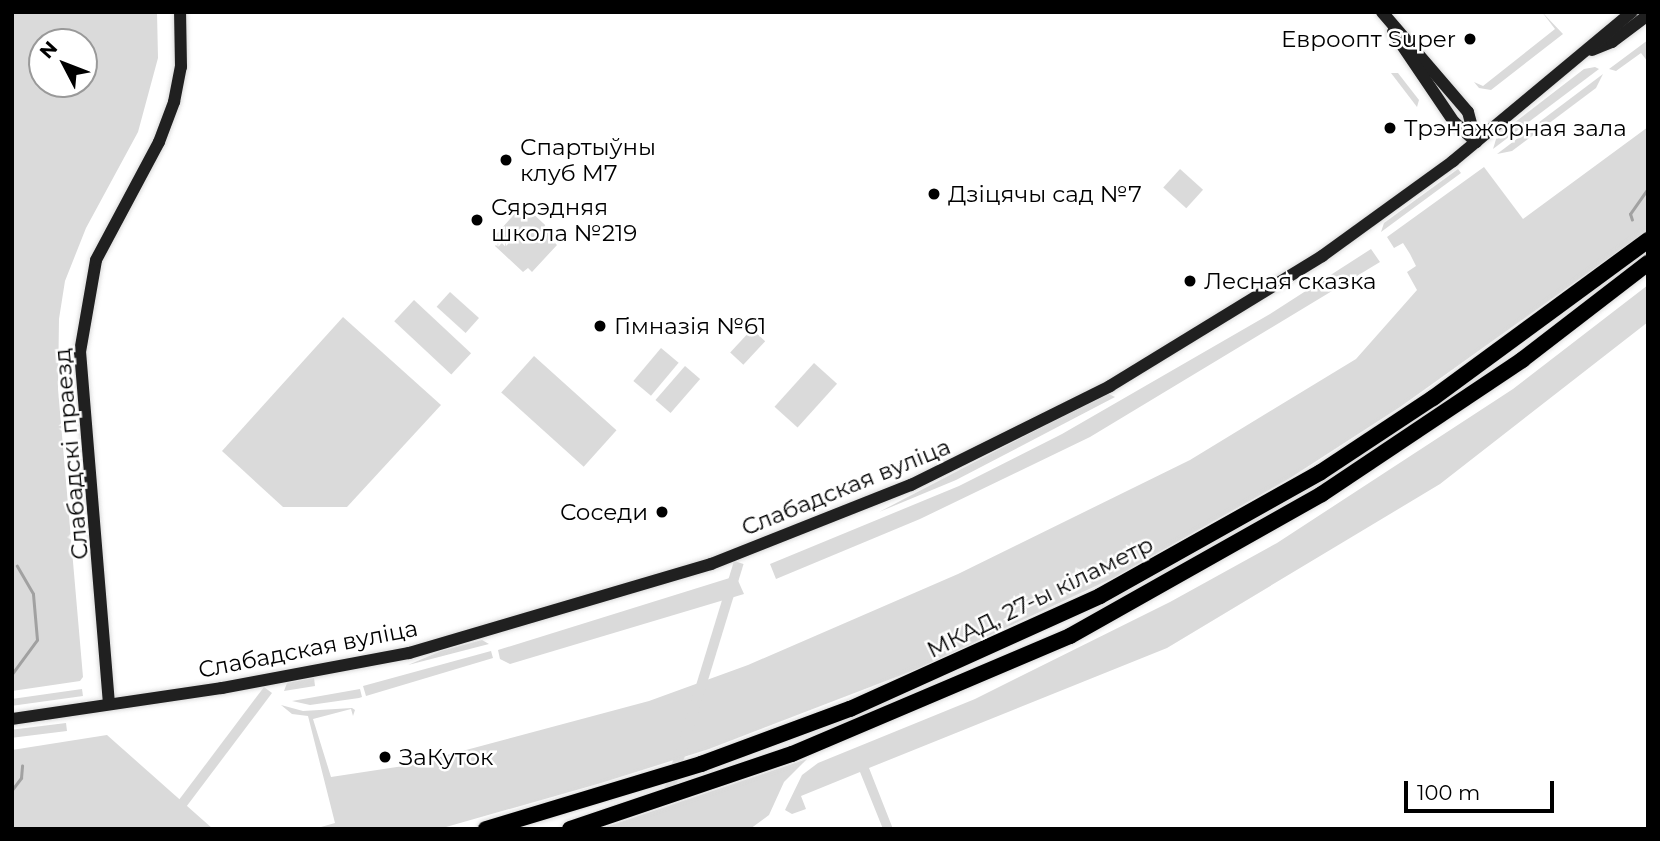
<!DOCTYPE html>
<meta charset="utf-8">
<style>
body{margin:0}
#map{position:relative;width:1660px;height:841px;overflow:hidden;background:#fff;font-family:Montserrat,sans-serif}
div>[style]{position:absolute}
[style*='--x']{left:calc(var(--x)*1px);top:calc(var(--y)*1px);width:calc(var(--w)*1px);rotate:calc(var(--a)*1deg)}
.green>*{inset:0;background:#dadada;transform-origin:0 0}
.stream>*{height:2.5px;margin:-1.25px;padding:0 1.25px;transform-origin:1.25px;border-radius:1.25px;background:#a1a1a1}
.roads{filter:drop-shadow(0 0 2px #dbdbdb) drop-shadow(0 0 2px #dbdbdb)}
.secondary>*{height:12px;margin:-6px;padding:0 6px;transform-origin:6px;border-radius:6px;background:#202020}
.highway>*{height:16px;margin:-8px;padding:0 8px;transform-origin:8px;border-radius:8px;background:#000}
.dots>*{width:19px;height:19px;translate:-50% -50%;box-sizing:border-box;border:4px solid #fff;border-radius:50%}
span{translate:-50% -50%;white-space:nowrap;text-align:center;line-height:1.15;-webkit-text-stroke:5px #fff;paint-order:stroke}
.poi-label{font-size:23px;color:#000}
.right{translate:-100% -50%;text-align:right}
.left{translate:0 -50%;text-align:left}
.street-label{font-size:23px;color:#000}
.frame{position:absolute;inset:0;border:14px solid #000;pointer-events:none}
.north{position:absolute;left:28px;top:28px;width:70px;height:70px;box-sizing:border-box;background:#fff;border:2px solid #999;border-radius:50%;rotate:312deg;font-size:19px;font-weight:700;line-height:28px;text-align:center;color:#000}
.north::after{content:'';display:block;margin:auto;width:24px;height:32px;background:#000;clip-path:polygon(50% 0,100% 100%,50% 72%,0 100%)}
.scale{position:absolute;left:1404px;top:781px;width:150px;height:32px;box-sizing:border-box;border:4px solid #000;border-top:0;padding-left:9px;font-size:21px;line-height:24px;white-space:nowrap;color:#000;-webkit-text-stroke:5px #fff;paint-order:stroke}
</style>
<div id="map">
<div class="green">
<div style="clip-path:polygon(evenodd,12px 12px,157px 12px,158px 58px,138px 132px,86px 228px,65px 281px,59px 319px,58px 389px,83px 677px,80px 681px,12px 691px,12px 12px,42px 42px,84px 42px,84px 84px,42px 84px,42px 42px)"></div>
<div style="clip-path:polygon(1542px 12px,1563px 34px,1491px 90px,1479px 88px,1474px 82px,1483px 86px,1555px 29px)"></div>
<div style="clip-path:polygon(1648px 40px,1648px 62px,1641px 53px,1616px 71px,1609px 69px)"></div>
<div style="clip-path:polygon(1595px 67px,1599px 69px,1493px 149px,1497px 136px,1584px 69px)"></div>
<div style="clip-path:polygon(1391px 73px,1398px 73px,1419px 100px,1417px 107px)"></div>
<div style="clip-path:polygon(1603px 74px,1596px 88px,1512px 151px,1497px 154px)"></div>
<div style="clip-path:polygon(1648px 127px,1648px 230px,1400px 407px,1290px 478px,1113px 578px,917px 669px,709px 749px,601px 783px,439px 829px,314px 829px,335px 823px,308px 716px,292px 714px,281px 705px,303px 711px,352px 708px,355px 710px,353px 716px,351px 709px,313px 719px,331px 777px,410px 765px,649px 701px,748px 665px,958px 574px,1190px 460px,1356px 359px,1417px 290px,1407px 272px,1416px 266px,1410px 254px,1403px 243px,1394px 248px,1387px 237px,1484px 167px,1523px 219px)"></div>
<div style="left:1180px;top:169px;width:31px;height:25px;rotate:42deg"></div>
<div style="clip-path:polygon(1458px 169px,1461px 173px,1381px 232px,1384px 223px)"></div>
<div style="clip-path:polygon(519px 209px,525px 214px,529px 210px,557px 236px,553px 241px,557px 245px,532px 272px,528px 268px,523px 272px,495px 246px,499px 241px,494px 237px)"></div>
<div style="clip-path:polygon(1371px 249px,1380px 262px,1090px 437px,920px 519px,776px 579px,770px 564px,959px 486px,1062px 434px,1270px 314px)"></div>
<div style="clip-path:polygon(1648px 285px,1648px 322px,1440px 484px,1167px 648px,869px 768px,893px 829px,883px 829px,860px 772px,801px 796px,806px 809px,792px 814px,785px 810px,802px 775px,818px 763px,975px 699px,1170px 602px,1277px 543px,1513px 389px)"></div>
<div style="left:450px;top:292px;width:39px;height:20px;rotate:42deg"></div>
<div style="left:414px;top:300px;width:78px;height:29px;rotate:43deg"></div>
<div style="clip-path:polygon(343px 317px,441px 405px,347px 507px,283px 507px,222px 451px)"></div>
<div style="left:752px;top:329px;width:18px;height:32px;rotate:43deg"></div>
<div style="left:661px;top:348px;width:23px;height:43px;rotate:40deg"></div>
<div style="left:534px;top:356px;width:111px;height:49px;rotate:42deg"></div>
<div style="left:814px;top:363px;width:31px;height:59px;rotate:42deg"></div>
<div style="left:685px;top:366px;width:20px;height:45px;rotate:41deg"></div>
<div style="clip-path:polygon(1107px 393px,1115px 397px,956px 480px,879px 512px)"></div>
<div style="left:734px;top:561px;width:10px;height:242px;rotate:17deg"></div>
<div style="clip-path:polygon(736px 576px,744px 594px,510px 664px,500px 659px,498px 650px)"></div>
<div style="clip-path:polygon(482px 640px,489px 644px,408px 665px,441px 651px)"></div>
<div style="clip-path:polygon(491px 651px,493px 658px,366px 696px,363px 686px)"></div>
<div style="clip-path:polygon(314px 678px,315px 686px,284px 691px,287px 683px)"></div>
<div style="left:264px;top:687px;width:10px;height:175px;rotate:37deg"></div>
<div style="left:82px;top:689px;width:7px;height:71px;rotate:82deg"></div>
<div style="clip-path:polygon(360px 689px,362px 697px,359px 698px,310px 705px,292px 701px)"></div>
<div style="left:66px;top:723px;width:8px;height:55px;rotate:83deg"></div>
<div style="clip-path:polygon(107px 735px,213px 829px,12px 829px,12px 750px)"></div>
<div style="clip-path:polygon(807px 759px,784px 782px,769px 815px,750px 829px,600px 829px)"></div>
</div>
<div class="stream">
<div style="--x:1632;--y:220;--w:6;--a:-108"></div>
<div style="--x:1630;--y:214;--w:32;--a:-55"></div>
<div style="--x:12;--y:674;--w:42;--a:-53.7"></div>
<div style="--x:37;--y:640;--w:46;--a:-95"></div>
<div style="--x:33;--y:594;--w:32;--a:-120"></div>
<div style="--x:12;--y:790;--w:15;--a:-53"></div>
<div style="--x:21;--y:778;--w:12;--a:-85"></div>
</div>
<div class="roads">
<div class="secondary">
<div style="--x:1382;--y:12;--w:132;--a:49.3"></div>
<div style="--x:1468;--y:112;--w:31;--a:75"></div>
<div style="--x:1393;--y:32;--w:109;--a:55.9"></div>
<div style="--x:1454;--y:122;--w:30;--a:42"></div>
<div style="--x:1592;--y:50;--w:22;--a:-22"></div>
<div style="--x:1612;--y:42;--w:45;--a:-36.9"></div>
<div style="--x:109;--y:704;--w:353;--a:-94.7"></div>
<div style="--x:80;--y:352;--w:93;--a:-80.1"></div>
<div style="--x:96;--y:260;--w:134;--a:-61.9"></div>
<div style="--x:159;--y:142;--w:43;--a:-69.4"></div>
<div style="--x:174;--y:102;--w:36;--a:-79"></div>
<div style="--x:181;--y:67;--w:55;--a:-91"></div>
<div style="--x:12;--y:719;--w:212;--a:-8.4"></div>
<div style="--x:222;--y:688;--w:190;--a:-10.6"></div>
<div style="--x:409;--y:653;--w:315;--a:-16.4"></div>
<div style="--x:711;--y:564;--w:215;--a:-21.6"></div>
<div style="--x:911;--y:485;--w:222;--a:-26.4"></div>
<div style="--x:1110;--y:386;--w:249;--a:-31.5"></div>
<div style="--x:1322;--y:256;--w:162;--a:-35.9"></div>
<div style="--x:1453;--y:161;--w:233;--a:-39.8"></div>
</div>
<div class="highway">
<div style="--x:486;--y:829;--w:225;--a:-16.8"></div>
<div style="--x:701;--y:764;--w:159;--a:-20.3"></div>
<div style="--x:850;--y:709;--w:274;--a:-24.3"></div>
<div style="--x:1100;--y:596;--w:253;--a:-29.3"></div>
<div style="--x:1321;--y:472;--w:134;--a:-33.5"></div>
<div style="--x:1433;--y:398;--w:267;--a:-36.3"></div>
<div style="--x:570;--y:829;--w:234;--a:-18.7"></div>
<div style="--x:792;--y:754;--w:302;--a:-23"></div>
<div style="--x:1070;--y:636;--w:289;--a:-29.4"></div>
<div style="--x:1322;--y:494;--w:241;--a:-33.8"></div>
<div style="--x:1522;--y:360;--w:159;--a:-37.6"></div>
</div>
</div>
<div class="dots">
<div style="left:1470px;top:39px;background:#000"></div>
<div style="left:1390px;top:128px;background:#000"></div>
<div style="left:506px;top:160px;background:#000"></div>
<div style="left:934px;top:194px;background:#000"></div>
<div style="left:477px;top:220px;background:#000"></div>
<div style="left:1190px;top:281px;background:#000"></div>
<div style="left:600px;top:326px;background:#000"></div>
<div style="left:662px;top:512px;background:#000"></div>
<div style="left:385px;top:757px;background:#000"></div>
</div>
<div class="poi-label">
<span class="right" style="left:1456px;top:39px">Евроопт Super</span>
<span class="left" style="left:1404px;top:128px">Трэнажорная зала</span>
<span class="left" style="left:520px;top:160px">Спартыўны<br>клуб М7</span>
<span class="left" style="left:948px;top:194px">Дзіцячы сад №7</span>
<span class="left" style="left:491px;top:220px">Сярэдняя<br>школа №219</span>
<span class="left" style="left:1204px;top:281px">Лесная сказка</span>
<span class="left" style="left:614px;top:326px">Гімназія №61</span>
<span class="right" style="left:648px;top:512px">Соседи</span>
<span class="left" style="left:399px;top:757px">ЗаКуток</span>
</div>
<div class="street-label">
<span style="left:71px;top:454px;rotate:-95deg">Слабадскі праезд</span>
<span style="left:846px;top:487px;rotate:-22deg">Слабадская вуліца</span>
<span style="left:1040px;top:597px;rotate:-26deg">МКАД, 27-ы кіламетр</span>
<span style="left:308px;top:649px;rotate:-11deg">Слабадская вуліца</span>
</div>
<div class="frame"></div>
<div class="north">N</div>
<div class="scale">100 m</div>
</div>
